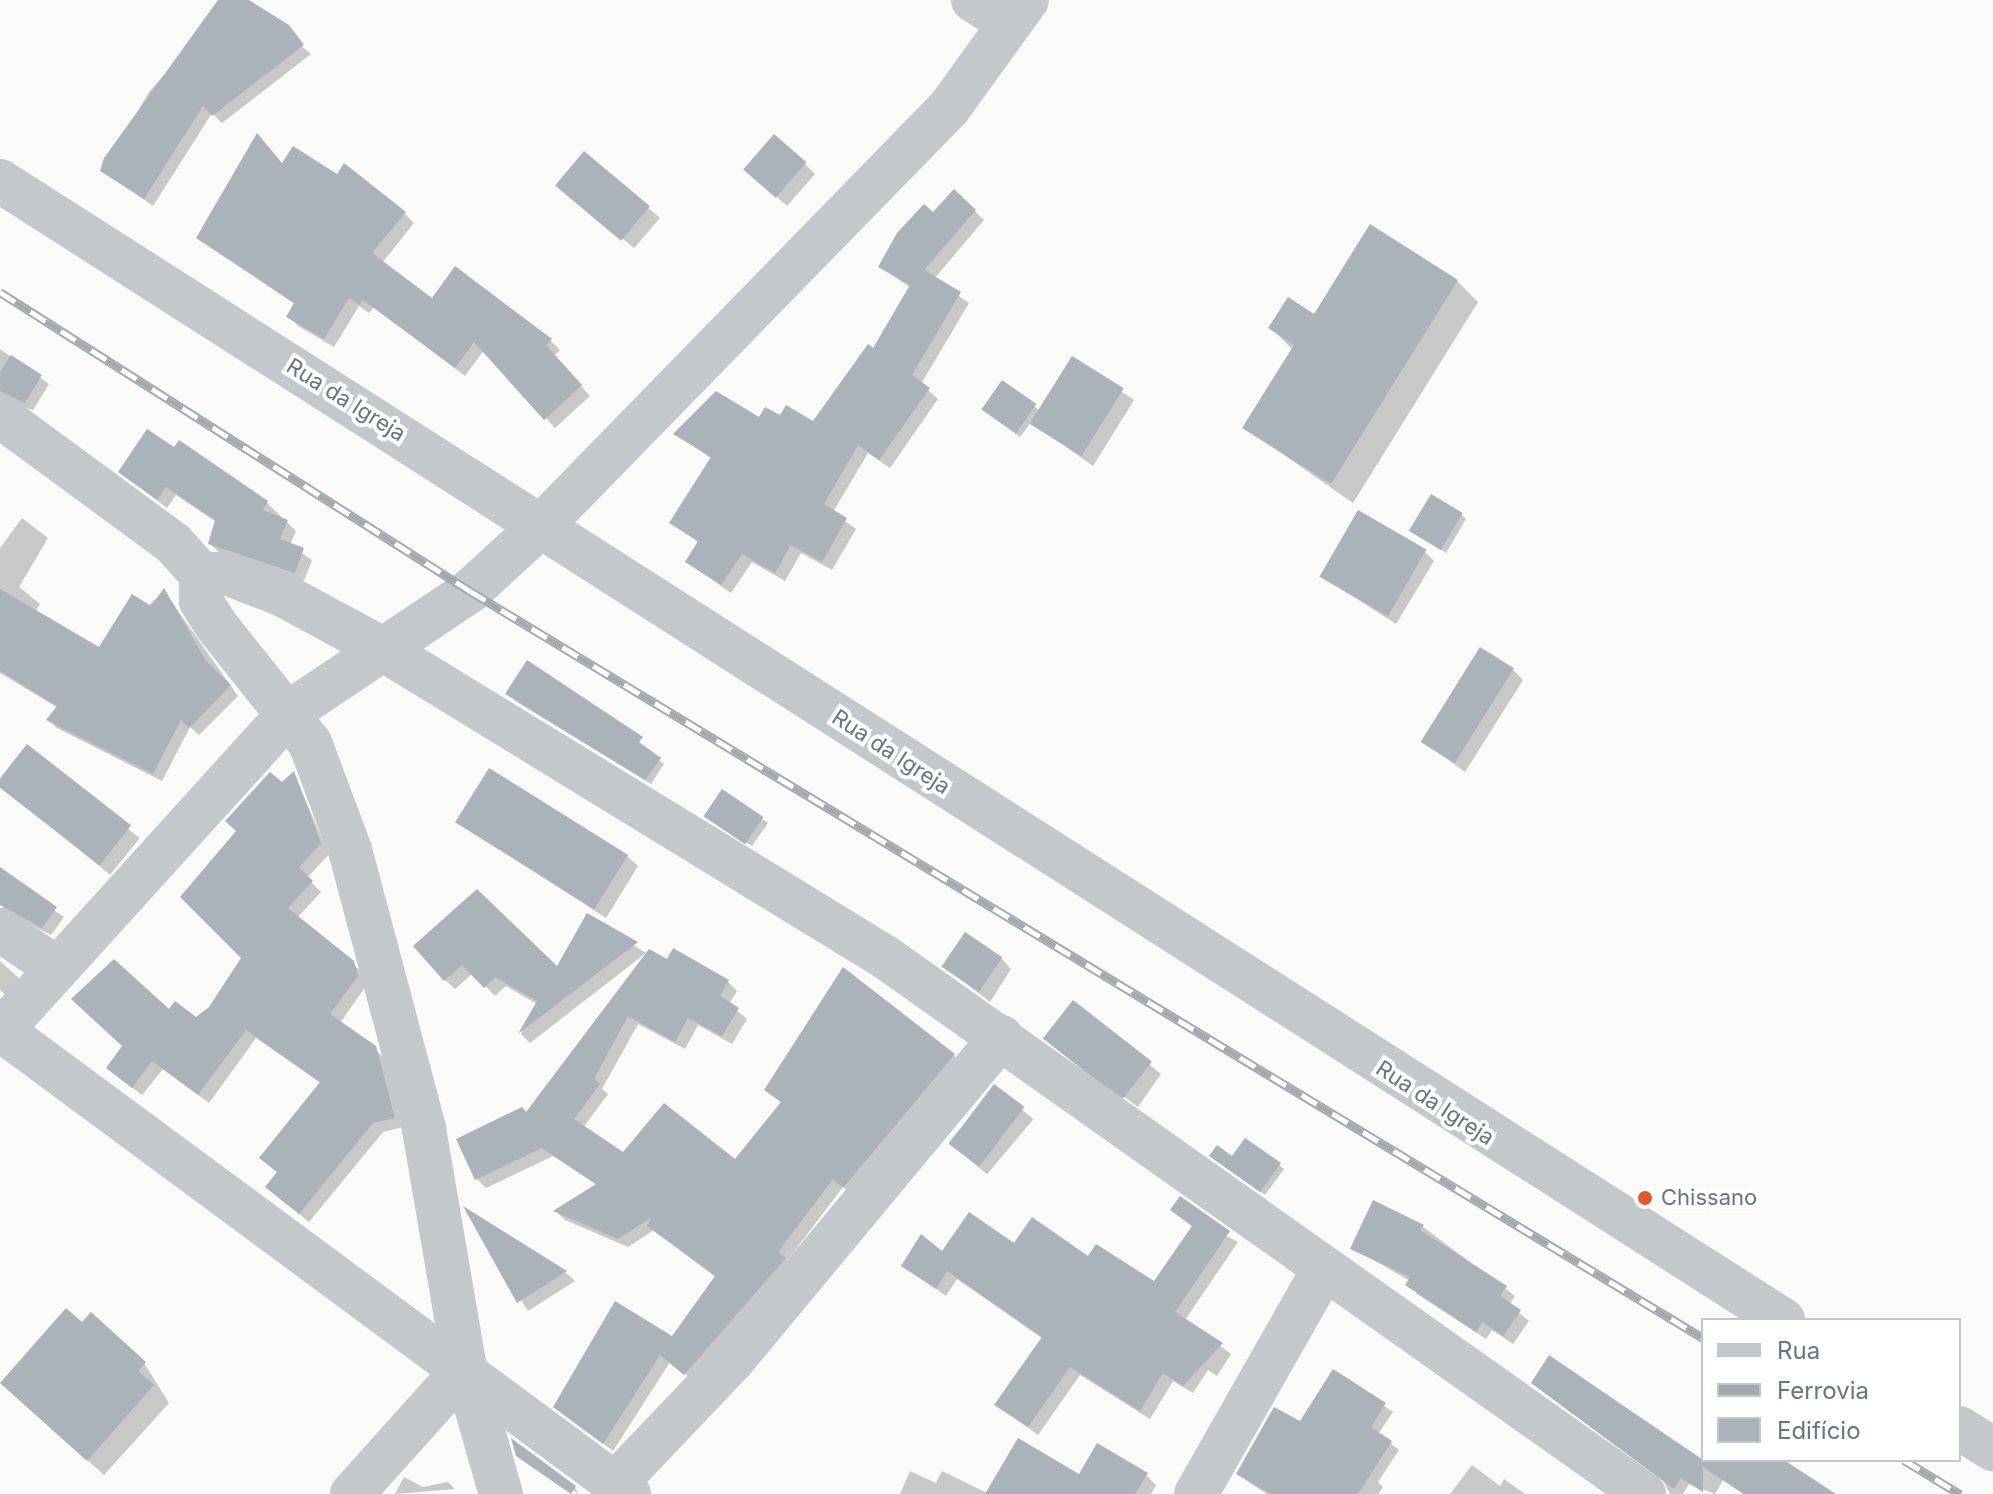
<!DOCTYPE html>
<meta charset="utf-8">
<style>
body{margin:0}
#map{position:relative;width:1993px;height:1494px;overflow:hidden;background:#fafaf8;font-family:Inter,sans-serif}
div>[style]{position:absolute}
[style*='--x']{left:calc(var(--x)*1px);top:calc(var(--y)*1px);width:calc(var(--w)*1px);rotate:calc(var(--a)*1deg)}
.shadow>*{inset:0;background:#0003;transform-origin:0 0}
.building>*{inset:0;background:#aab3b9;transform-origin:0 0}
.minor>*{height:44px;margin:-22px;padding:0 22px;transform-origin:22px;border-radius:22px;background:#c3c8cc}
.rail>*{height:9px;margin-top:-4.5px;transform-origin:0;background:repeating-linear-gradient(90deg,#fff 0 18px,#a2aab0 0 36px);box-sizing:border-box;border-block:2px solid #a2aab0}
.dots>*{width:22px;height:22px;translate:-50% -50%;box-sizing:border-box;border:4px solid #fff;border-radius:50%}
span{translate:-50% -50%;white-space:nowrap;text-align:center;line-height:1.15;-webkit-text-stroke:8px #fff;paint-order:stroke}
.street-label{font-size:22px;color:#657683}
.poi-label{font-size:22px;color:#657683}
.left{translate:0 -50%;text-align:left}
.legend{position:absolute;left:1701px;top:1318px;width:260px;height:144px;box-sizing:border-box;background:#fff;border:2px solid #c1c8cd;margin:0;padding:10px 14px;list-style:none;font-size:24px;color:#657683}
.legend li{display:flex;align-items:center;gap:16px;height:40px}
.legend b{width:40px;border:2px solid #c1c8cd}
</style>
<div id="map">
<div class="shadow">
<div style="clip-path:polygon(220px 0,245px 0,311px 54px,222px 123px,212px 113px,153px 206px,103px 171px,149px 92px,163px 76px,169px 81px)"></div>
<div style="clip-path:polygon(584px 153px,660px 218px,634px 248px,569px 195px)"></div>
<div style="clip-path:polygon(804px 163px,815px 174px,787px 206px,757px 180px)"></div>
<div style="clip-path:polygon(282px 165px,338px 177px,404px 213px,414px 223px,382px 263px,432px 300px,455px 269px,551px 341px,560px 350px,554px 356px,590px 396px,555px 428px,484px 350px,465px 376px,374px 307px,369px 313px,359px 306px,334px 347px,298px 326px,289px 316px,296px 305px,198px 237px)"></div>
<div style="clip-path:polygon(955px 192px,984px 220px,934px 279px,969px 303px,921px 384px,938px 399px,890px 468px,868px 453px,833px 512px,856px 529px,832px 570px,801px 553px,785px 581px,752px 562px,731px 593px,687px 562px,699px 543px,671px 522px,712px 459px,676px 434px,780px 418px,813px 423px,874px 351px,911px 288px,880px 267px)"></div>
<div style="clip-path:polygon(1457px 281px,1478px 302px,1353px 503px,1245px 428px,1292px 349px,1271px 328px)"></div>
<div style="clip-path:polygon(0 349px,49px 384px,33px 410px,0 400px)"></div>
<div style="clip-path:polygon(1073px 359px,1134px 400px,1093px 466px,1031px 422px,1020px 437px,989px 414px,1034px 406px,1041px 412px)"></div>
<div style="clip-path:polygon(120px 471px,266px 502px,296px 531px,290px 545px,312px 560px,304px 581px,220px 553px,210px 544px,216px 522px,176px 495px,167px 508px)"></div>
<div style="clip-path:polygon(1461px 514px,1466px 519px,1446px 553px,1412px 530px)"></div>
<div style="clip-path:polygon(22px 518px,48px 538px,19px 587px,40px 604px,35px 612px,100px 650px,164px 591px,238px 696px,199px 735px,190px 727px,162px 781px,57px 728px,48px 719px,58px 708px,0 673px,0 548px)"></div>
<div style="clip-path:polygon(1425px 552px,1434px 561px,1396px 624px,1321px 576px)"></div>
<div style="clip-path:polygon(1512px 669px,1523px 680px,1465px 772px,1422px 741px)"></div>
<div style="clip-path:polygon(512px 699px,659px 760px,664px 764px,651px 784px)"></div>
<div style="left:27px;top:747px;width:145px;height:47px;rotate:39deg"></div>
<div style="clip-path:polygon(294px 774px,329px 854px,307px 878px,321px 892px,297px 918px,363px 973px,366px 986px,340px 1023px,385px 1058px,403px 1127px,383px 1132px,309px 1222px,277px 1196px,278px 1173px,261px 1158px,322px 1084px,256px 1038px,209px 1103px,163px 1069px,142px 1095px,118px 1077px,169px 1012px,196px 1019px,210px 1008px,244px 958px,282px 784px)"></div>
<div style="clip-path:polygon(723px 792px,768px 823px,752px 846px,711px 821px)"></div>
<div style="clip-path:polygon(457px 822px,627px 856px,638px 866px,606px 918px)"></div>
<div style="clip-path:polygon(0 874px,64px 917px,51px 935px,0 909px,12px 903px,0 904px)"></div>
<div style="clip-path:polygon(477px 891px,557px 969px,587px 916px,646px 953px,530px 1043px,521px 1034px,537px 1004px,506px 986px,495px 996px,473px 973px,455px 989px,445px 980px)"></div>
<div style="clip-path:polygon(1001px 958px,1011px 969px,990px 1002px,945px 967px)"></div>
<div style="clip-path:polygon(0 961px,20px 979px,7px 996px,0 990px)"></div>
<div style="clip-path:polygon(667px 962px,728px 982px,737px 991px,729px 1004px,747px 1019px,732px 1044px,698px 1025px,685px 1049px,638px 1024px,602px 1089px,608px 1094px,583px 1128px,624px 1155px,735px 1162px,783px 1104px,766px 1090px,953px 1055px,963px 1064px,853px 1196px,843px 1187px,695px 1382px,670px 1362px,613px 1451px,555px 1406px,672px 1338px,717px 1278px,654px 1230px,628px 1247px,565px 1220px,556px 1211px,597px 1185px,553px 1156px,486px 1188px,477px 1179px)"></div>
<div style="clip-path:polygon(1073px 1003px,1161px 1074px,1138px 1107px,1049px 1041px)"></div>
<div style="left:995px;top:1087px;width:50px;height:72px;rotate:40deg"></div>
<div style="clip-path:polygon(1216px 1160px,1279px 1165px,1284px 1169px,1265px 1195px)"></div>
<div style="clip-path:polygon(465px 1210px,566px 1273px,575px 1281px,528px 1311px)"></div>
<div style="clip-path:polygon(1173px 1210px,1238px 1242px,1185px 1320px,1231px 1354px,1217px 1376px,1208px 1370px,1193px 1393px,1173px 1381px,1150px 1419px,1080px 1375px,1038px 1435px,997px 1405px,1043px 1339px,957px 1279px,946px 1296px,903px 1265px,1014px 1245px,1088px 1259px,1155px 1284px,1194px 1228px)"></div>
<div style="clip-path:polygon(1422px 1226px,1515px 1296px,1509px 1305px,1529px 1321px,1513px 1344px,1492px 1330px,1486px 1339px,1417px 1294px,1410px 1281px,1353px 1248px)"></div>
<div style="clip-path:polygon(82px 1325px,144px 1363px,169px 1403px,104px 1475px,18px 1398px)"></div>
<div style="clip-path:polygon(1550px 1358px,1703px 1460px,1780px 1460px,1817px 1494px,1743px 1494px,1723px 1480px,1715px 1494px,1689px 1484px,1683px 1494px,1670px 1494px,1661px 1476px)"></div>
<div style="clip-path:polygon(1334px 1371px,1393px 1412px,1378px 1434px,1399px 1450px,1378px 1482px,1383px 1487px,1378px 1494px,1267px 1494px,1247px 1481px,1239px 1473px,1301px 1423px)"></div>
<div style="clip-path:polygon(514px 1443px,575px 1488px,579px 1494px,523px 1460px)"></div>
<div style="clip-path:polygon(1472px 1465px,1500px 1486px,1504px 1479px,1525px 1494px,1450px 1494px)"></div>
<div style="clip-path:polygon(910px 1471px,936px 1483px,942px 1471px,987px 1493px,1146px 1475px,1156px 1485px,1151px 1494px,900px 1494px)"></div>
<div style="clip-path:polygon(404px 1477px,423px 1487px,448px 1482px,455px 1489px,395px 1494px)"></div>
</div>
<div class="building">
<div style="clip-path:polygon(218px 0,249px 0,289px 25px,304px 45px,212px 116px,203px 106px,144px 199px,100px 171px,104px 158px)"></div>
<div style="clip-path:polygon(257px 133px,282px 163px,293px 146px,337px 174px,344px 163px,406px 212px,372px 253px,432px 298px,455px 266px,552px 339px,546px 345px,582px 385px,544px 420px,474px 342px,455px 368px,363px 300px,359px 305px,349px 298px,324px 339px,286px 317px,294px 303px,196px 238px)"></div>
<div style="left:774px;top:134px;width:43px;height:47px;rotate:41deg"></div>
<div style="left:584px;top:151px;width:86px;height:45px;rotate:40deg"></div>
<div style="clip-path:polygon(954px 189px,976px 210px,924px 270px,961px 292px,912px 375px,930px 388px,879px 460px,858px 445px,824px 504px,847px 518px,822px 562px,791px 545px,775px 573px,742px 554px,721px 585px,685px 562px,698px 541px,669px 523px,711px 457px,673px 434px,716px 391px,759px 417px,765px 407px,780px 415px,786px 405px,813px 421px,868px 344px,873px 348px,910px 285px,878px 267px,897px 233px,924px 204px,933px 212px)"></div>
<div style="clip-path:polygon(1370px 224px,1458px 280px,1331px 484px,1242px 428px,1294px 345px,1268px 328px,1288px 297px,1314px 314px)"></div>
<div style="clip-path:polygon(11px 355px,42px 375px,25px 403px,0 391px,0 372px)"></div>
<div style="left:1072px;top:356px;width:61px;height:80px;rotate:32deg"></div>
<div style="left:1002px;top:380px;width:42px;height:36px;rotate:35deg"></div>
<div style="clip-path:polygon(147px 429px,174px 447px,179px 440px,268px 501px,263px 510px,288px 520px,280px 539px,304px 548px,295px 573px,208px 544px,215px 520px,166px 487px,157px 500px,118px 472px)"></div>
<div style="left:1431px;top:494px;width:37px;height:43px;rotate:31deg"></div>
<div style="left:1358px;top:510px;width:79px;height:77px;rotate:30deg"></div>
<div style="clip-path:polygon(164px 588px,206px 661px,231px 685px,189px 728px,181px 720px,153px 774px,46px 720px,57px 706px,0 671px,0 589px,99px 647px,132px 594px,151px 606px)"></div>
<div style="left:1480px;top:647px;width:40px;height:112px;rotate:32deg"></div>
<div style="clip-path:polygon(527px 660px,643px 737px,639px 742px,661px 758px,645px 780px,505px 694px)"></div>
<div style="left:27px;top:744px;width:132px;height:51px;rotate:38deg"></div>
<div style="left:489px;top:768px;width:164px;height:64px;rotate:32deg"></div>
<div style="clip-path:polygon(294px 771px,321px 843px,299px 867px,313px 881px,288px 908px,354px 961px,358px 976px,330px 1014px,376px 1046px,395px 1118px,373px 1123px,299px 1214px,265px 1187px,277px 1172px,259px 1158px,320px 1082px,246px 1030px,198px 1095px,152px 1061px,132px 1088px,106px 1068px,122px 1046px,71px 999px,114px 959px,169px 1009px,175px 1001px,196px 1017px,209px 1007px,241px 958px,180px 897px,236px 831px,225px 821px,270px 772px,282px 782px)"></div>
<div style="left:722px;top:789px;width:50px;height:33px;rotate:34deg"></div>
<div style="clip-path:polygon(0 867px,57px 907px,42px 928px,0 905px)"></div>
<div style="clip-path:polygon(477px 889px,557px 966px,587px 913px,638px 942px,518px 1034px,537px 1001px,495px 977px,484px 988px,462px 965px,444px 981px,413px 946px)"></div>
<div style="left:965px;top:932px;width:45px;height:42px;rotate:34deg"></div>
<div style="clip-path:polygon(673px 948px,729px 980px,720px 996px,739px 1008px,722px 1036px,688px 1018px,675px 1042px,628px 1016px,594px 1079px,600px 1084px,574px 1119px,623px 1152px,664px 1103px,735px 1159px,781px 1102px,764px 1090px,843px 967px,955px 1054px,843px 1188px,833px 1179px,778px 1252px,786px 1258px,684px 1375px,660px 1355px,603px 1444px,553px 1407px,615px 1301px,672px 1336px,715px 1276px,647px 1226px,652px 1217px,618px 1239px,553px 1211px,596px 1184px,542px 1148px,475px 1180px,456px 1139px,522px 1107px,526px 1112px,649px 949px,667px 959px)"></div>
<div style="left:1073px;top:1000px;width:100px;height:49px;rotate:38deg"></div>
<div style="left:994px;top:1084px;width:38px;height:75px;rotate:37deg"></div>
<div style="clip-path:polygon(1245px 1138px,1281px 1163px,1260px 1192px,1209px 1156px,1217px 1145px,1232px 1156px)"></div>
<div style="clip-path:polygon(1180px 1196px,1230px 1231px,1175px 1312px,1223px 1343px,1183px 1386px,1163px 1373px,1140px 1411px,1070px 1367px,1028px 1427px,994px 1405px,1042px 1337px,947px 1271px,936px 1289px,901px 1266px,921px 1234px,942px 1251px,969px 1212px,1014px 1243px,1032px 1217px,1088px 1256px,1096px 1244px,1154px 1281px,1192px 1226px,1170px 1210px)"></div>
<div style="clip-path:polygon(1373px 1200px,1424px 1225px,1420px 1230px,1507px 1286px,1500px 1296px,1521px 1310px,1503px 1336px,1483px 1322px,1476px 1332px,1405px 1285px,1410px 1277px,1350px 1249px)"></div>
<div style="clip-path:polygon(463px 1206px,567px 1271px,517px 1303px)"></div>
<div style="clip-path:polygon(66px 1308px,82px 1322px,91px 1312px,146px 1362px,138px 1371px,154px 1385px,87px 1461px,0 1383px)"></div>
<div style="clip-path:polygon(1549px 1355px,1703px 1460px,1784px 1460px,1836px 1494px,1744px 1494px,1703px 1467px,1703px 1492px,1681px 1478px,1674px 1489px,1531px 1383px)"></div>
<div style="clip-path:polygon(1333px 1369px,1386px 1403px,1371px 1427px,1392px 1441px,1358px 1494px,1271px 1494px,1236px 1474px,1274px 1407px,1300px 1421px)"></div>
<div style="clip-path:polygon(511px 1438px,576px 1486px,571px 1494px,516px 1456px)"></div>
<div style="clip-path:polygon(1018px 1438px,1079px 1474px,1097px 1443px,1148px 1473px,1135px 1494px,985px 1494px)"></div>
</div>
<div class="minor">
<div style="--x:973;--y:0;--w:43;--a:32.6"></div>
<div style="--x:0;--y:181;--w:2116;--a:32.57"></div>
<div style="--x:0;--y:416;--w:215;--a:36.3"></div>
<div style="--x:173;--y:543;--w:42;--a:47.9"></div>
<div style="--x:201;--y:574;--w:27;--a:90"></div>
<div style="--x:201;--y:601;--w:28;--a:58"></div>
<div style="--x:216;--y:625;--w:151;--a:51.5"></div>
<div style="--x:310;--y:743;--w:114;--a:69.5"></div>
<div style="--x:350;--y:850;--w:289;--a:75.1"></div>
<div style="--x:424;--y:1129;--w:242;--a:80.3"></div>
<div style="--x:465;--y:1368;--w:131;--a:74.1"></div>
<div style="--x:201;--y:574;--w:28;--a:0"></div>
<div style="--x:229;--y:574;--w:58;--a:21.3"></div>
<div style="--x:283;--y:595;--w:109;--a:28.4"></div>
<div style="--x:379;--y:647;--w:593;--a:31.49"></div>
<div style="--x:885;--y:957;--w:930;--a:35.28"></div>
<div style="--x:0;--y:930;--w:66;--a:33.9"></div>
<div style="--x:1;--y:1030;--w:781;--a:36.46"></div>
<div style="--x:0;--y:1032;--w:433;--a:-47.8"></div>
<div style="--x:291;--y:711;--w:216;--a:-33.8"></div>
<div style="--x:470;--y:591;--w:99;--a:-42.5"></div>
<div style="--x:543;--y:524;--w:581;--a:-45.7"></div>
<div style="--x:949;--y:108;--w:133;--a:-54.2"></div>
<div style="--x:1959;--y:1428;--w:40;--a:32"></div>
<div style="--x:615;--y:1484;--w:171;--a:-46.4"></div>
<div style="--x:733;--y:1360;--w:420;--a:-50.3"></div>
<div style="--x:352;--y:1494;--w:169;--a:-48.1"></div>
<div style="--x:1196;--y:1494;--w:255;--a:-60.4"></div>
</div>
<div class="rail">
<div style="--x:0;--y:292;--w:557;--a:32.46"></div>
<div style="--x:470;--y:591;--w:1442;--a:31.21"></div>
<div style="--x:1904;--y:1460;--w:66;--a:31.3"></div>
</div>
<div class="dots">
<div style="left:1645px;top:1198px;background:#e4572e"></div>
</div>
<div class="street-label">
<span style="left:346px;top:400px;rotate:32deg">Rua da Igreja</span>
<span style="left:891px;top:752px;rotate:33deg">Rua da Igreja</span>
<span style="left:1435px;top:1103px;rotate:33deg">Rua da Igreja</span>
</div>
<div class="poi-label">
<span class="left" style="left:1661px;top:1198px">Chissano</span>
</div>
<ul class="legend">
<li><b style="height:10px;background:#c3c8cc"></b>Rua</li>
<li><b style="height:10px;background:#a2aab0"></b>Ferrovia</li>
<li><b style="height:22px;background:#aab3b9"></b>Edifício</li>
</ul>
</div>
